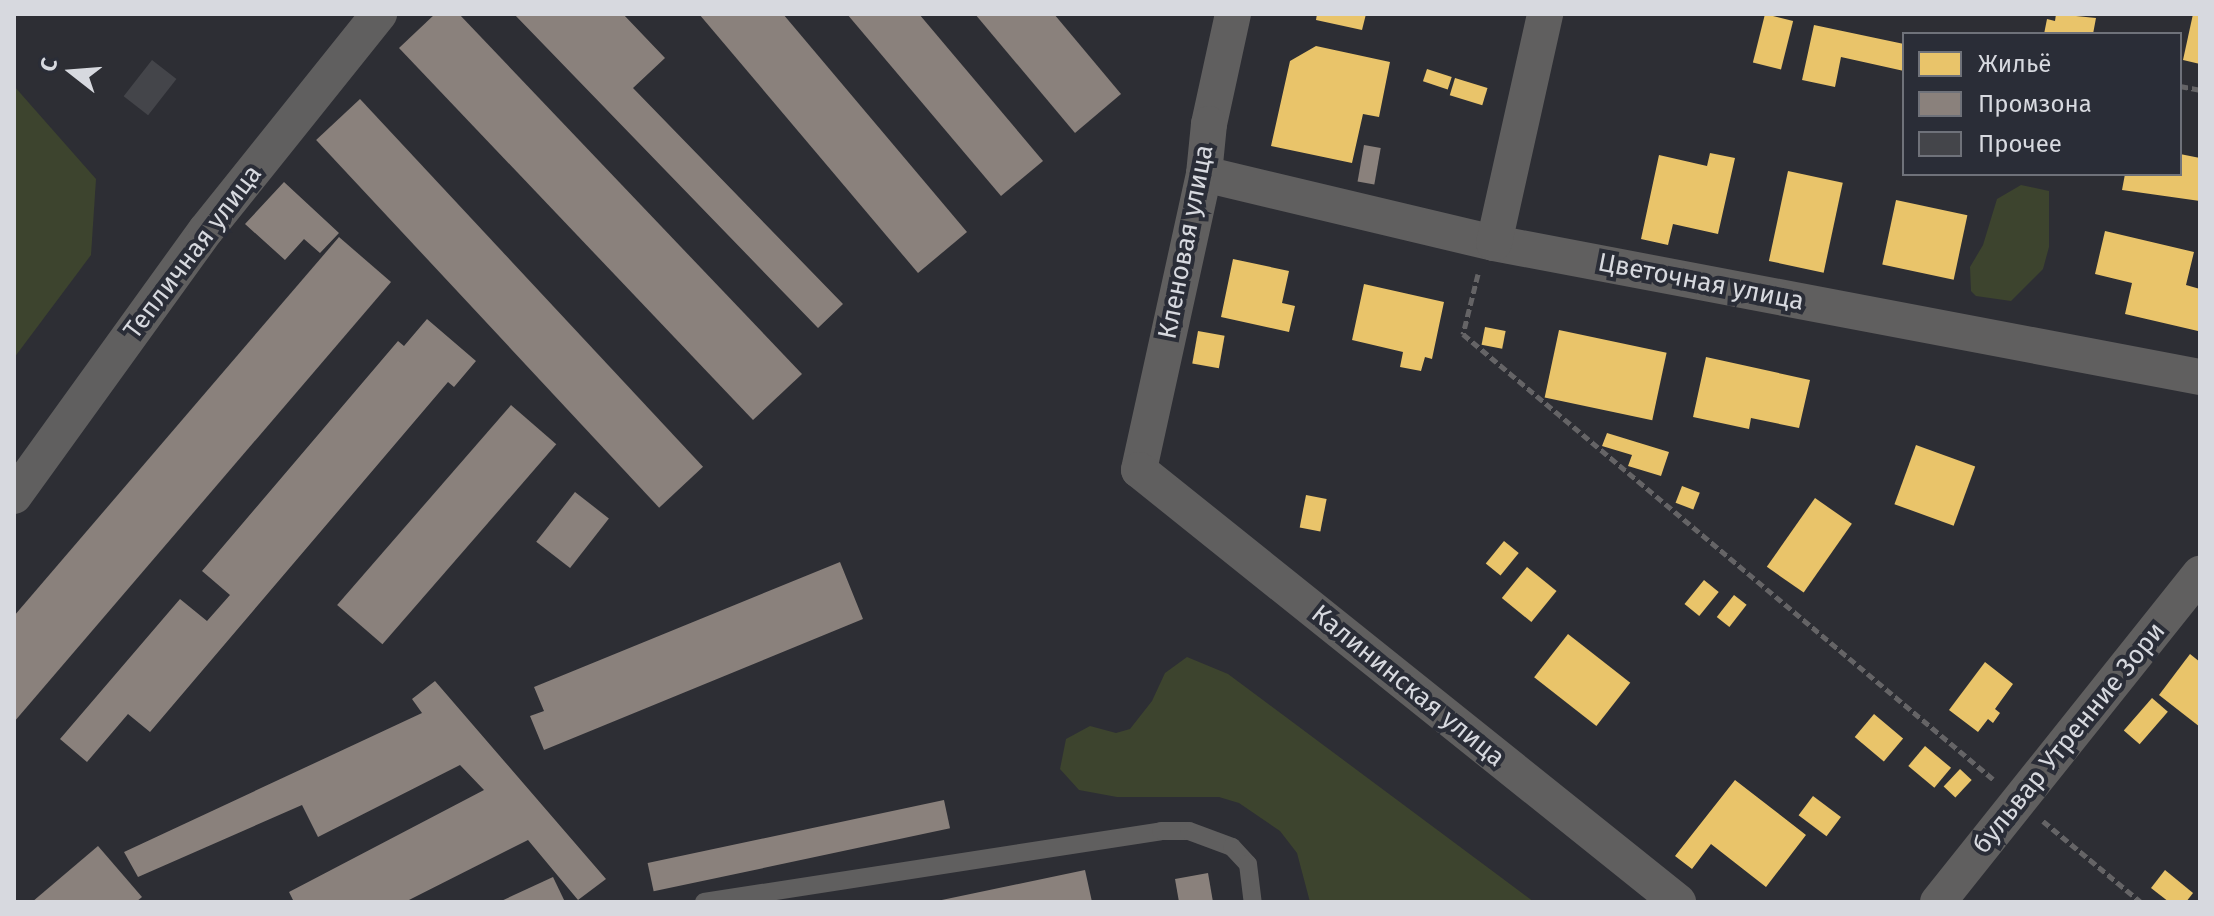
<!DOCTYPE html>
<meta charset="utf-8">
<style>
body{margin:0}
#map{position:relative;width:2214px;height:916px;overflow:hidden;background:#2d2e34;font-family:"Fira Sans",sans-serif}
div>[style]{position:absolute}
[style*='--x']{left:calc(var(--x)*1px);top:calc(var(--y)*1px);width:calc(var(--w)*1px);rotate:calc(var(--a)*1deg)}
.green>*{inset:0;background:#3d442e}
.homes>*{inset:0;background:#e9c46a;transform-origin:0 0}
.industry>*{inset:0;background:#8a817c;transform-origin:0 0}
.building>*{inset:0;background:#44454a;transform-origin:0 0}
.path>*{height:5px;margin-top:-2.5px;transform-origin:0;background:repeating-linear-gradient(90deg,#656466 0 8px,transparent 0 12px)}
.lane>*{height:18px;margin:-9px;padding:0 9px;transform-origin:9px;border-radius:9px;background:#605f5f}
.street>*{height:36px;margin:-18px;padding:0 18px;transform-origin:18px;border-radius:18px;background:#605f5f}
span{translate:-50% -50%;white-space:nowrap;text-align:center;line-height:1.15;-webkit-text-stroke:8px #2a2d37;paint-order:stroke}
.street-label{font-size:26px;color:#d7d9df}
.frame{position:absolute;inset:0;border:16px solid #d7d9df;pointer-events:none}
.legend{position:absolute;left:1902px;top:32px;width:280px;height:144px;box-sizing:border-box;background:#2a2d37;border:2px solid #6f727a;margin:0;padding:10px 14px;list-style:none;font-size:24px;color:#d7d9df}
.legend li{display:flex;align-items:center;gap:16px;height:40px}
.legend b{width:40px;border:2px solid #6f727a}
.north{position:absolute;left:32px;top:32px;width:80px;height:80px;-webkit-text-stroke:6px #2a2d37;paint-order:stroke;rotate:287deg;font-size:22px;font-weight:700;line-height:32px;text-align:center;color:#d7d9df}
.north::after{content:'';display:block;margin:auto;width:28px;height:36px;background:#d7d9df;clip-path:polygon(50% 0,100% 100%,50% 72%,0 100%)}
</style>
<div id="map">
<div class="green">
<div style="clip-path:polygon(14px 86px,96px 179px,91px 255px,14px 358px)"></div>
<div style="clip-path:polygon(2021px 185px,2049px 191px,2049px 247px,2043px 269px,2011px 301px,1976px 296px,1971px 291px,1970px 267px,1983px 245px,1997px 199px)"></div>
<div style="clip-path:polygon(1187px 657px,1228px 674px,1534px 902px,1310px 902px,1297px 853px,1280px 831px,1239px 803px,1219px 797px,1117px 797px,1079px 790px,1060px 769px,1066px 739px,1090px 726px,1116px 733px,1130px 729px,1152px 701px,1165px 673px)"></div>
</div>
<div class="homes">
<div style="clip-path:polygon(1317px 14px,1366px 14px,1362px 30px,1316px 20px)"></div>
<div style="left:1765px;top:14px;width:29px;height:50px;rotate:14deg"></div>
<div style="clip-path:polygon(2056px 14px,2096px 18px,2093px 34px,2044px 34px,2047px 19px,2055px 21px)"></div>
<div style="clip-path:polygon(2193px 14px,2200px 14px,2200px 64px,2183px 60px)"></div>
<div style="clip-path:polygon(1814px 25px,1904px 44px,1904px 71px,1841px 57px,1835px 87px,1802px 80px)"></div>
<div style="clip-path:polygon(1316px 46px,1390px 62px,1379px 117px,1363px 114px,1352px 163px,1271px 146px,1290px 61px)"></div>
<div style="left:1427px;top:69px;width:26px;height:13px;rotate:18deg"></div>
<div style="left:1455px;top:78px;width:34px;height:18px;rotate:17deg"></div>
<div style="clip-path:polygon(1710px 153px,1735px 158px,1718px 234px,1673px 224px,1668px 245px,1641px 239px,1659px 155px,1707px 166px)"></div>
<div style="clip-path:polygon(2180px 154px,2200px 158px,2200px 201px,2122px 190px,2125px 174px,2180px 174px)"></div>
<div style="left:1788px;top:171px;width:56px;height:92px;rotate:12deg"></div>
<div style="left:1896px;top:200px;width:73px;height:66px;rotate:12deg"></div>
<div style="clip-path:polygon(2105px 231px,2194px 252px,2186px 285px,2200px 289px,2198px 331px,2125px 314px,2132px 283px,2095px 274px)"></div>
<div style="clip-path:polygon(1233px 259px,1289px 271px,1282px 303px,1295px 306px,1289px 332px,1221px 317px)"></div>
<div style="clip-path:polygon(1364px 284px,1444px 302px,1432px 359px,1425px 357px,1421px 371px,1400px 367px,1403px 352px,1352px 340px)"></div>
<div style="left:1485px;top:327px;width:21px;height:18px;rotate:11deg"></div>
<div style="left:1559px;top:330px;width:110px;height:69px;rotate:12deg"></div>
<div style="left:1198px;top:331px;width:27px;height:33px;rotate:10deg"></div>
<div style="clip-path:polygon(1706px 357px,1810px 380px,1799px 428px,1751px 418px,1749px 429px,1693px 417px)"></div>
<div style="clip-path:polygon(1607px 433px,1669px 452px,1661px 476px,1628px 466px,1632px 455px,1602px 446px)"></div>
<div style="left:1916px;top:445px;width:63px;height:63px;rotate:20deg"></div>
<div style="left:1682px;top:486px;width:19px;height:18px;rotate:21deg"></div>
<div style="left:1306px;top:495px;width:21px;height:33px;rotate:11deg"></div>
<div style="left:1815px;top:498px;width:45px;height:84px;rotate:35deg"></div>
<div style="left:1504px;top:541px;width:19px;height:29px;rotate:39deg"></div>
<div style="left:1527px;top:567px;width:38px;height:40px;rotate:39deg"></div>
<div style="left:1704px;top:580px;width:19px;height:31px;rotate:39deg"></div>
<div style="left:1734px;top:595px;width:16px;height:28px;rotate:38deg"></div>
<div style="left:1568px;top:634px;width:79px;height:55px;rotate:38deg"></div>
<div style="clip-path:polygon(2190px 654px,2200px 662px,2200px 727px,2159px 695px)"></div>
<div style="clip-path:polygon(1985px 662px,2013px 684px,1995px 709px,2000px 713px,1993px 723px,1988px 719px,1978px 732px,1949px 710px)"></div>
<div style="left:2152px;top:698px;width:21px;height:43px;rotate:41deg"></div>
<div style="left:1874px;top:714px;width:38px;height:30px;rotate:40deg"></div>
<div style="left:1925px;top:746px;width:34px;height:26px;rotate:40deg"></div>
<div style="left:1960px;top:769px;width:16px;height:24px;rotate:43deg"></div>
<div style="clip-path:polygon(1735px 780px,1806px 835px,1766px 887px,1711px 844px,1692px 869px,1675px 856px)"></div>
<div style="left:1813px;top:796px;width:35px;height:24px;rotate:37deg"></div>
<div style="clip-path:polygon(2165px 870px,2193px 893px,2186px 902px,2169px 902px,2151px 888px)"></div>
</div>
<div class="industry">
<div style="clip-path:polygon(435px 14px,459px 14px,802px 374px,753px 420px,399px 48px)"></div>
<div style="clip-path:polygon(514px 14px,623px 14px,665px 58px,633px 88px,843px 304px,818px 328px)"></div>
<div style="clip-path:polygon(699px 14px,783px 14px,967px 232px,918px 273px)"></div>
<div style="clip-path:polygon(847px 14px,919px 14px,1043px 161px,1001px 196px)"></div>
<div style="clip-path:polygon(975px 14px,1054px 14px,1121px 94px,1075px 133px)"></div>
<div style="left:360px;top:99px;width:503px;height:60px;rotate:47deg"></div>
<div style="left:1364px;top:145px;width:17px;height:37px;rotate:10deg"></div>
<div style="clip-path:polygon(284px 182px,339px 233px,320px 253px,304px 239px,285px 260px,245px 224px)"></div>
<div style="clip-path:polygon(339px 237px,391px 282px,14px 722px,14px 616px)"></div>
<div style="clip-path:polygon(427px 319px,476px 361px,454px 387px,448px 382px,150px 732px,128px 714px,87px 762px,60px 739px,180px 599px,207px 621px,230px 595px,202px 571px,398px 341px,404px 346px)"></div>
<div style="left:511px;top:405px;width:60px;height:265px;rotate:41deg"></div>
<div style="left:575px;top:492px;width:43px;height:63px;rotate:38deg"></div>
<div style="clip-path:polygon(840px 562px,863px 619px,544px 750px,530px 716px,544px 711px,534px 687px)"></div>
<div style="clip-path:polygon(435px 681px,606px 879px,578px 900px,528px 840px,405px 902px,294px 902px,289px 892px,484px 790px,460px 765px,318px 837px,302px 805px,138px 877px,124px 852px,422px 713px,412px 699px)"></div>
<div style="left:944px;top:800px;width:29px;height:303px;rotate:78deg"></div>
<div style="clip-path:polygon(98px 846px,142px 897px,136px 902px,32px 902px)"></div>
<div style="clip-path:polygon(1085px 870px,1092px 902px,937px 902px,937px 901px)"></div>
<div style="clip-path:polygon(1208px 873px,1213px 902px,1179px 902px,1175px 879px)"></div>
<div style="clip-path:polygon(553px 877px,565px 902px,499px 902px)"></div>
</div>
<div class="building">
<div style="left:152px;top:60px;width:31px;height:46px;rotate:38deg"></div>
</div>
<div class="path">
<div style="--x:2180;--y:86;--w:20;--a:11"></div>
<div style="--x:1478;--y:274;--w:62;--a:104"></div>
<div style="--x:1463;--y:334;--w:692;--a:40.02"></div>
<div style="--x:2043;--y:821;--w:127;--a:39.6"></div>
</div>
<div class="lane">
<div style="--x:704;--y:902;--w:462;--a:-8.8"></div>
<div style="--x:1161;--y:831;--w:28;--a:0"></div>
<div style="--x:1189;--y:831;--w:46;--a:20.4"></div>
<div style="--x:1232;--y:847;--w:23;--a:47"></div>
<div style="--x:1248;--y:864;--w:38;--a:83"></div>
</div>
<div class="street">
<div style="--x:1233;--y:14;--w:113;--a:102.3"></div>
<div style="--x:1209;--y:124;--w:50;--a:95.7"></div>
<div style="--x:1204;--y:174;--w:303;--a:102.4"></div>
<div style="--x:1139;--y:470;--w:691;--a:38.71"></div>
<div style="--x:1204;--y:174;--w:298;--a:13.4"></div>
<div style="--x:1494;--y:243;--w:719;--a:10.75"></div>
<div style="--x:1494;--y:243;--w:235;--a:-77.4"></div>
<div style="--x:14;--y:496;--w:328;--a:-54.2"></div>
<div style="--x:206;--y:230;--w:277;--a:-51.3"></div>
<div style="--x:1938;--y:902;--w:420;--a:-51.4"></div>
</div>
<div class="street-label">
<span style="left:1186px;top:242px;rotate:-79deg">Кленовая улица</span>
<span style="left:193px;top:252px;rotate:-53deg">Тепличная улица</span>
<span style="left:1701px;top:282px;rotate:11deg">Цветочная улица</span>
<span style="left:1408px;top:686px;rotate:39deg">Калининская улица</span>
<span style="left:2069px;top:738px;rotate:-51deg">бульвар Утренние Зори</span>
</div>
<div class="frame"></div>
<ul class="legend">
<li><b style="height:22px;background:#e9c46a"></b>Жильё</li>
<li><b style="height:22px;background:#8a817c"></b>Промзона</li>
<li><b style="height:22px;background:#44454a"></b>Прочее</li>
</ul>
<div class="north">С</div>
</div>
